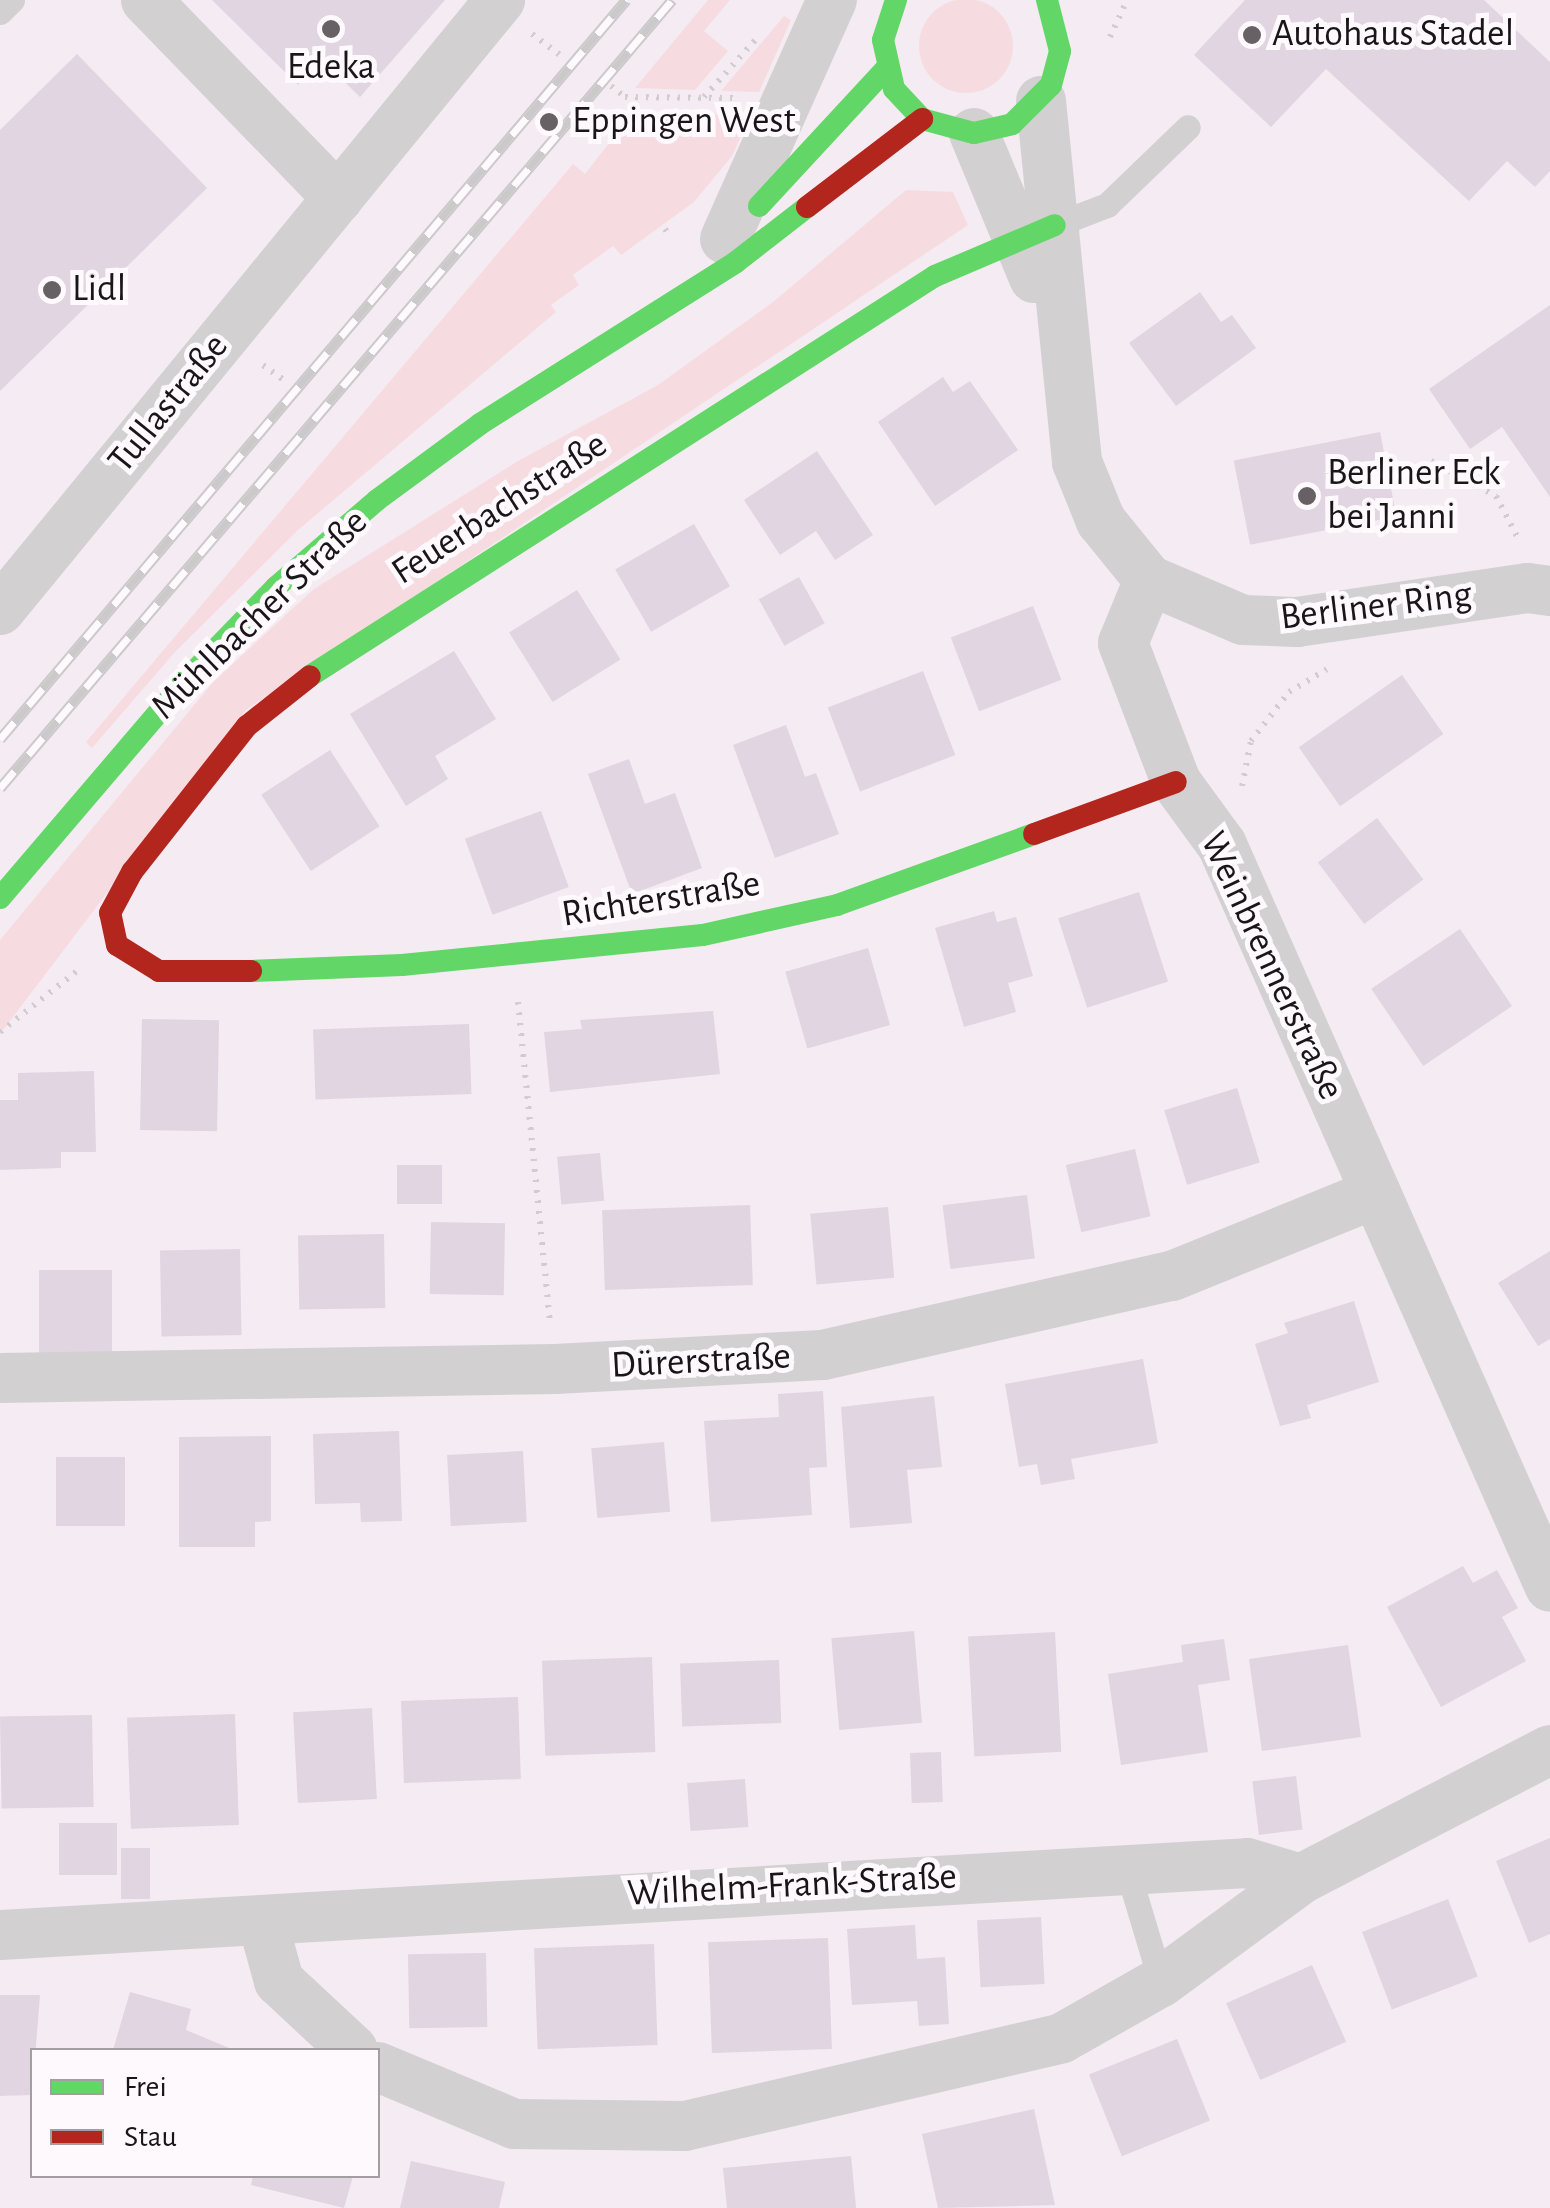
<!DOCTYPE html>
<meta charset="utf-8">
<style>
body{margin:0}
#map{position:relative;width:1550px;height:2208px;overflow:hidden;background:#f5ebf2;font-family:"Alegreya Sans",sans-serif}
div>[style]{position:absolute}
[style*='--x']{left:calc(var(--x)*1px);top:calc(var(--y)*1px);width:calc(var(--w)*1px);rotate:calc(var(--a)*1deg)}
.green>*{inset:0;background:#f6dce0}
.round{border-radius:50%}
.building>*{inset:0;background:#e0d5e1;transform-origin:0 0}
.path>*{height:6px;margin-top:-3px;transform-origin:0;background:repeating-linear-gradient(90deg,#d1cdcf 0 2.5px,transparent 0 10.5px)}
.lane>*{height:25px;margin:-12.5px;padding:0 12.5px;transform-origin:12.5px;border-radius:12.5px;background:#d2d0d1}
.street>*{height:50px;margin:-25px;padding:0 25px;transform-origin:25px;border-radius:25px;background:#d2d0d1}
.fast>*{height:22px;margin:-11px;padding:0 11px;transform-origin:11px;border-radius:11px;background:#63d668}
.jam>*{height:22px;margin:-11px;padding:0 11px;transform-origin:11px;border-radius:11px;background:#b3261e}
.rail>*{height:11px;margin-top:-5.5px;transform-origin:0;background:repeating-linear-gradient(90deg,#fdf9fc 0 22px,#ccc9cb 0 44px);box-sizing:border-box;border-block:2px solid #ccc9cb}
.dots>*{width:28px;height:28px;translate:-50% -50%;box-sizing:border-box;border:5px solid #fdf9fc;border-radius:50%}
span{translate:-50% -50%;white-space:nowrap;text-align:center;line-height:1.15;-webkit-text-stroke:10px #fdf9fc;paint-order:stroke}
.poi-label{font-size:38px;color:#1a1519}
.left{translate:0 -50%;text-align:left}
.street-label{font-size:38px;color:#1a1519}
.legend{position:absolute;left:30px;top:2048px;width:350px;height:130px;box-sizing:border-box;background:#fdf9fc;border:2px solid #a29ea1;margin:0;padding:12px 18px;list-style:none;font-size:30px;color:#1a1519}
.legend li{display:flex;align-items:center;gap:20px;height:50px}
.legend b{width:50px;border:2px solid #a29ea1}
</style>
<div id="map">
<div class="green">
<div class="round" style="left:919px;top:-1px;width:94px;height:94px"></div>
<div style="clip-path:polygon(708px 0,730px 0,704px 31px,728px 51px,695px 90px,635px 88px)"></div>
<div style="clip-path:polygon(784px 16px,791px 20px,759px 92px,721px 91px)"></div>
<div style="clip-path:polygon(634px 111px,750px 116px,732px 156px,694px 202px,621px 255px,613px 246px,573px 275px,579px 285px,551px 305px,556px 312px,298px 530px,175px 652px,92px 748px,86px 742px,573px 164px,585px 174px)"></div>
<div style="clip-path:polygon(906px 190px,953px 192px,968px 225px,246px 710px,0 1034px,0 940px,214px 681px,314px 589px,518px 461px,658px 385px,773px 302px)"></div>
</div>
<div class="building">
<div style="clip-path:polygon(212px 0,445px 0,360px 97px,321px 59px,298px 85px)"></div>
<div style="clip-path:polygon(1245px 0,1484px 0,1550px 62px,1550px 171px,1535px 187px,1507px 161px,1469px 201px,1326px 69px,1271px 127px,1194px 55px)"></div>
<div style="clip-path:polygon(77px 54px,207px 188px,0 391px,0 130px)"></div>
<div style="clip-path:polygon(1200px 292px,1221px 322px,1232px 315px,1256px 348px,1176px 406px,1129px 343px)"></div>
<div style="clip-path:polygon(1550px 305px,1550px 497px,1502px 427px,1470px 449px,1429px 389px)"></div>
<div style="clip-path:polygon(943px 377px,953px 392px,970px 381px,1018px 450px,935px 506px,878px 422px)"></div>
<div style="left:1380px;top:432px;width:86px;height:149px;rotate:79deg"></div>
<div style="clip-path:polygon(817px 451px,873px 535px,835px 560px,816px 531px,780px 555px,744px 500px)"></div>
<div style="left:694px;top:524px;width:72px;height:91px;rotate:60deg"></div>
<div style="left:799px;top:577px;width:53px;height:46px;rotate:61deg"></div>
<div style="left:577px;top:590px;width:82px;height:80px;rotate:58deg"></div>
<div style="left:1033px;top:606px;width:79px;height:88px;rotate:69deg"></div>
<div style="clip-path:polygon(454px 651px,496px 719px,435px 756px,448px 779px,406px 806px,350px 714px)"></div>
<div style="left:923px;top:671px;width:90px;height:102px;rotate:69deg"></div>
<div style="left:1402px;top:675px;width:72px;height:126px;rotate:55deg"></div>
<div style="clip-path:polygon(786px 725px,805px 777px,816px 773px,839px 834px,775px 858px,733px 745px)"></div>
<div style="left:330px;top:750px;width:91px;height:82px;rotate:57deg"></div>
<div style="clip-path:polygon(629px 759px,645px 804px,675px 793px,702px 868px,632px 894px,588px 774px)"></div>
<div style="left:541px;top:811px;width:81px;height:81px;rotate:70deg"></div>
<div style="left:1377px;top:818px;width:77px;height:74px;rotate:53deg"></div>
<div style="left:1139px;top:892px;width:94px;height:85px;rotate:72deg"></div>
<div style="clip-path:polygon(994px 911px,997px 922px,1016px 917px,1033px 976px,1008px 983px,1016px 1012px,964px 1027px,935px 928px)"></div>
<div style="left:1460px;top:929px;width:93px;height:107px;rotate:56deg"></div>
<div style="left:868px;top:948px;width:80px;height:86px;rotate:74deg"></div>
<div style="clip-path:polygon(713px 1011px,720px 1074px,550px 1092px,544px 1032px,582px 1029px,580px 1020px)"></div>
<div style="left:142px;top:1019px;width:77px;height:111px;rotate:1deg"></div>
<div style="left:469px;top:1024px;width:70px;height:156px;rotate:88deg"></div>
<div style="clip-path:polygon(94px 1071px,96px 1152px,61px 1152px,61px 1168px,0 1170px,0 1100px,18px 1100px,18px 1073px)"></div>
<div style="left:1237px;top:1088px;width:78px;height:76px;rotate:73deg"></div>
<div style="left:1135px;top:1149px;width:69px;height:71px;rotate:77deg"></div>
<div style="left:600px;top:1153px;width:48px;height:43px;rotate:85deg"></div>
<div style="left:442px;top:1165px;width:39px;height:45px;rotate:90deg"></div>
<div style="left:1027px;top:1195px;width:64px;height:85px;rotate:83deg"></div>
<div style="left:750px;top:1205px;width:80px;height:148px;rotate:88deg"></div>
<div style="left:888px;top:1207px;width:71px;height:78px;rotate:85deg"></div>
<div style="left:431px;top:1222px;width:74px;height:72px;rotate:1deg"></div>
<div style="left:384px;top:1234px;width:74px;height:86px;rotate:89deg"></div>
<div style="left:240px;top:1249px;width:86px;height:80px;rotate:89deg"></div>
<div style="clip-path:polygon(1550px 1251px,1550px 1339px,1538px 1346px,1498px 1283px)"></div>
<div style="left:39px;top:1270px;width:73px;height:83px"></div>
<div style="clip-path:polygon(1354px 1301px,1379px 1382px,1307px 1405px,1311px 1418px,1280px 1426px,1255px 1344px,1288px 1333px,1284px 1323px)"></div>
<div style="clip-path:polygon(1143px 1359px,1158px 1443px,1071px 1459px,1075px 1479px,1041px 1485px,1037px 1464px,1019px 1467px,1005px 1384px)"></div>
<div style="clip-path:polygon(823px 1391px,827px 1467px,809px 1468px,812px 1515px,711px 1522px,704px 1421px,779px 1417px,778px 1394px)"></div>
<div style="clip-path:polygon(934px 1396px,942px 1467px,907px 1470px,912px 1523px,850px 1528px,841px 1407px)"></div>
<div style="clip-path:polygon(399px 1431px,402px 1521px,361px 1522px,360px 1503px,315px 1504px,313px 1434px)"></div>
<div style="clip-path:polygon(271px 1436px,271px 1521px,255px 1522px,255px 1547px,179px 1547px,179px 1437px)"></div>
<div style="left:664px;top:1442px;width:70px;height:73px;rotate:85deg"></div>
<div style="left:523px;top:1451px;width:71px;height:76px;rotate:87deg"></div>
<div style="left:56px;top:1457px;width:69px;height:69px"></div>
<div style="clip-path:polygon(1463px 1566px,1473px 1583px,1497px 1570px,1518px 1608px,1502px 1617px,1526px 1661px,1441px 1707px,1387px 1607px)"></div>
<div style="left:914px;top:1631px;width:92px;height:83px;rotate:85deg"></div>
<div style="left:1055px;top:1632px;width:120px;height:87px;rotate:87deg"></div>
<div style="clip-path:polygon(1224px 1639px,1230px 1680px,1198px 1685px,1208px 1752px,1121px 1765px,1108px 1674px,1183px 1662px,1181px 1645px)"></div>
<div style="left:1348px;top:1645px;width:93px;height:100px;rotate:82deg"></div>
<div style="left:652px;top:1657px;width:95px;height:110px;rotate:88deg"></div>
<div style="left:779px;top:1660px;width:63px;height:99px;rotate:88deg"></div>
<div style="left:518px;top:1697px;width:82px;height:117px;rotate:88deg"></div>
<div style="left:372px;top:1708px;width:91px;height:79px;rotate:87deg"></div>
<div style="left:235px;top:1714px;width:111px;height:108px;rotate:88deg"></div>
<div style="left:92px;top:1715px;width:92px;height:92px;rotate:89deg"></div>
<div style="left:941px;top:1752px;width:50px;height:31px;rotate:88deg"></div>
<div style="left:1296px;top:1776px;width:54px;height:44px;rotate:83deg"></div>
<div style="left:745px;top:1779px;width:48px;height:58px;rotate:86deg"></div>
<div style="left:59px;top:1823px;width:58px;height:52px"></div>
<div style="clip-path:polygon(1550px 1838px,1550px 1934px,1529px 1943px,1496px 1861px)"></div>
<div style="left:121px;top:1848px;width:29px;height:51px"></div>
<div style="left:1448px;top:1899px;width:83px;height:92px;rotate:69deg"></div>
<div style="left:1041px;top:1917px;width:67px;height:64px;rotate:87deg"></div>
<div style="clip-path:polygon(915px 1925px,917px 1959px,945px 1957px,949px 2024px,919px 2026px,917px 2001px,852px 2005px,847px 1929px)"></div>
<div style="left:828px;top:1938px;width:111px;height:120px;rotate:88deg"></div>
<div style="left:654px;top:1944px;width:101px;height:120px;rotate:88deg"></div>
<div style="left:486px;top:1953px;width:74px;height:78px;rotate:89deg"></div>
<div style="left:1312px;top:1965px;width:84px;height:94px;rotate:66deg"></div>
<div style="clip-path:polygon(130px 1992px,191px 2009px,186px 2030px,234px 2050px,113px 2050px)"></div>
<div style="clip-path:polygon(0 1995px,40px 1995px,32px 2095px,0 2096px)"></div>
<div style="left:1177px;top:2039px;width:88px;height:95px;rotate:68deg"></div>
<div style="clip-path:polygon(1034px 2109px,1055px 2205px,938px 2208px,922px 2134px)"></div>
<div style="clip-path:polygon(851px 2156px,856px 2208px,727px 2208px,723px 2168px)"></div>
<div style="clip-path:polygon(411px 2161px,505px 2182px,499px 2208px,400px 2208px)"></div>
<div style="clip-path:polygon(253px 2176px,353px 2176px,344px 2208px,251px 2185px)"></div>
</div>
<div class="path">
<div style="--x:532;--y:34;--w:39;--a:37"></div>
<div style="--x:1110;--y:37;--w:41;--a:-65.3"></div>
<div style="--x:611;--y:86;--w:18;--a:38"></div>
<div style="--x:625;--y:97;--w:112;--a:0.5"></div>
<div style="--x:704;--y:97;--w:82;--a:-48"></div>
<div style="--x:665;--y:229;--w:4;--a:56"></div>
<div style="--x:263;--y:365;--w:29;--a:36"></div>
<div style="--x:1431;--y:461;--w:74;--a:28.3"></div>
<div style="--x:1496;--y:496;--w:52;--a:62.4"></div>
<div style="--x:1242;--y:786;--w:46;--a:-78.7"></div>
<div style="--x:1251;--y:741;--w:62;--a:-52.2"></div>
<div style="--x:1289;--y:692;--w:44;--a:-31.2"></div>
<div style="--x:518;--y:1002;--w:323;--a:84.3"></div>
<div style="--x:0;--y:1032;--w:98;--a:-38.4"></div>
</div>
<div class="lane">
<div style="--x:0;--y:12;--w:17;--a:-45"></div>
<div style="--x:1055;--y:225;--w:56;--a:-21"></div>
<div style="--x:1107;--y:205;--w:112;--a:-43.9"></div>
<div style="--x:1127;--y:1869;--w:118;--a:73.3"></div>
</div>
<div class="street">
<div style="--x:146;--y:0;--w:276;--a:45.9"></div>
<div style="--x:1041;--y:101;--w:363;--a:84.3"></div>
<div style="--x:1077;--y:462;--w:64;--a:67.9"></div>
<div style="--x:1101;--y:521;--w:76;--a:50.9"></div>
<div style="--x:1149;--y:580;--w:102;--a:23.1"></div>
<div style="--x:1243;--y:620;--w:54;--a:2.1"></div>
<div style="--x:1297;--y:622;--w:233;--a:-8.4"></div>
<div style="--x:1528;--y:588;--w:22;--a:8"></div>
<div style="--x:974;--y:133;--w:157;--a:67.5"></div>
<div style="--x:725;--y:239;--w:262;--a:-65.9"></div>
<div style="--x:1149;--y:580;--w:68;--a:112.4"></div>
<div style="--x:1123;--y:643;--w:149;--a:69.1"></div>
<div style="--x:1176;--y:782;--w:78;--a:53.9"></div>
<div style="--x:1222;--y:845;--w:811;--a:66.15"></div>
<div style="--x:0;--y:610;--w:789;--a:-50.66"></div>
<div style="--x:0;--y:1378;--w:555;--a:-0.93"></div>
<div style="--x:555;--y:1369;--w:268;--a:-3"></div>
<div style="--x:823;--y:1355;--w:358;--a:-12.8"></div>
<div style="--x:1172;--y:1276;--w:220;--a:-22.1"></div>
<div style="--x:263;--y:1923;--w:60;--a:74.6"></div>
<div style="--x:279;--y:1981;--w:101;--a:43"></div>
<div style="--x:0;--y:1935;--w:1249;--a:-3.3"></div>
<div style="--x:1247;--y:1863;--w:56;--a:16.5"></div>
<div style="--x:1301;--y:1879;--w:280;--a:-27.4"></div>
<div style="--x:378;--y:2067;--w:147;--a:22.7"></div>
<div style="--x:514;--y:2124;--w:171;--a:0.7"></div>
<div style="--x:685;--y:2126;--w:387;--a:-13.1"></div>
<div style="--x:1062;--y:2038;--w:114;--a:-29.5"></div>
<div style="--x:1161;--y:1982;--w:174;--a:-36.3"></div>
</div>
<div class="fast">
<div style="--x:896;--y:0;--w:42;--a:108"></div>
<div style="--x:883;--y:40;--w:50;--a:77.3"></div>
<div style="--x:894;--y:89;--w:41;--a:47"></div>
<div style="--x:922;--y:119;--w:54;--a:15.1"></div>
<div style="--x:974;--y:133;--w:39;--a:-13"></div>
<div style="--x:1012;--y:124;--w:55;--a:-45"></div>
<div style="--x:1051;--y:85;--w:35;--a:-75"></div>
<div style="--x:1060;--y:51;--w:53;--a:-104.3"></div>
<div style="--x:759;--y:206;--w:187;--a:-47.2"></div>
<div style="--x:310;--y:676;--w:742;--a:-32.62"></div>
<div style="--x:935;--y:276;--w:130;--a:-23"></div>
<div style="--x:0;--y:898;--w:288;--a:-49.5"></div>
<div style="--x:187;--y:679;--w:128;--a:-45.9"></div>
<div style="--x:276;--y:587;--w:133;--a:-40.7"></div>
<div style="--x:377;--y:500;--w:128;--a:-36.4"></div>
<div style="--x:480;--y:424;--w:303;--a:-32.3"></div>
<div style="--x:736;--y:262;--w:90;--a:-37.8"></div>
<div style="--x:251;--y:971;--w:151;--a:-2.3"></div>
<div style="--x:402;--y:965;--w:302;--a:-5.7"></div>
<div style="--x:703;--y:935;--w:137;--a:-12.6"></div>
<div style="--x:837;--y:905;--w:209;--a:-19.8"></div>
</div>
<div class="jam">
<div style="--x:807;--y:207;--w:145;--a:-37.4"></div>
<div style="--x:1034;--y:834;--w:151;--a:-20.1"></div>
<div style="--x:251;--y:971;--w:92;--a:180"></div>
<div style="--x:159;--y:971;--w:49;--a:-148.2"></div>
<div style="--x:117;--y:945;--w:33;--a:-102"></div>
<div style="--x:110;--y:913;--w:47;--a:-61.8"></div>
<div style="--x:132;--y:872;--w:186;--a:-51.8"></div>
<div style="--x:247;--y:726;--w:80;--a:-38.4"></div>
</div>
<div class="rail">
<div style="--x:0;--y:739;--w:969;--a:-49.73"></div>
<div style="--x:0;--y:788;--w:1036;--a:-49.54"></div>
</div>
<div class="dots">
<div style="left:331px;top:29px;background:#676065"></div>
<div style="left:1252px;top:35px;background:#676065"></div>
<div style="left:549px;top:122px;background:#676065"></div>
<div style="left:52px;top:290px;background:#676065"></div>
<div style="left:1307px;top:496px;background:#676065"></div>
</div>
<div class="poi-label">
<span class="left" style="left:1272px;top:35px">Autohaus Stadel</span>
<span style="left:331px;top:68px">Edeka</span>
<span class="left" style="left:572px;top:122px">Eppingen West</span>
<span class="left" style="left:72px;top:290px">Lidl</span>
<span class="left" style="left:1327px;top:496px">Berliner Eck<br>bei Janni</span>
</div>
<div class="street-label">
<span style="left:169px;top:404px;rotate:-51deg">Tullastraße</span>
<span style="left:500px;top:509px;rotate:-33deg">Feuerbachstraße</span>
<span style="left:1376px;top:607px;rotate:-7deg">Berliner Ring</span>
<span style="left:260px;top:615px;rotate:-44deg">Mühlbacher Straße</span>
<span style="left:661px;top:900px;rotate:-9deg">Richterstraße</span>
<span style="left:1271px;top:966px;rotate:65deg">Weinbrennerstraße</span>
<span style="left:701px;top:1362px;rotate:-3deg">Dürerstraße</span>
<span style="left:792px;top:1886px;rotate:-3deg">Wilhelm-Frank-Straße</span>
</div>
<ul class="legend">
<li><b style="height:12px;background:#63d668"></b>Frei</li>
<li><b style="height:12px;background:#b3261e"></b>Stau</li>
</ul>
</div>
